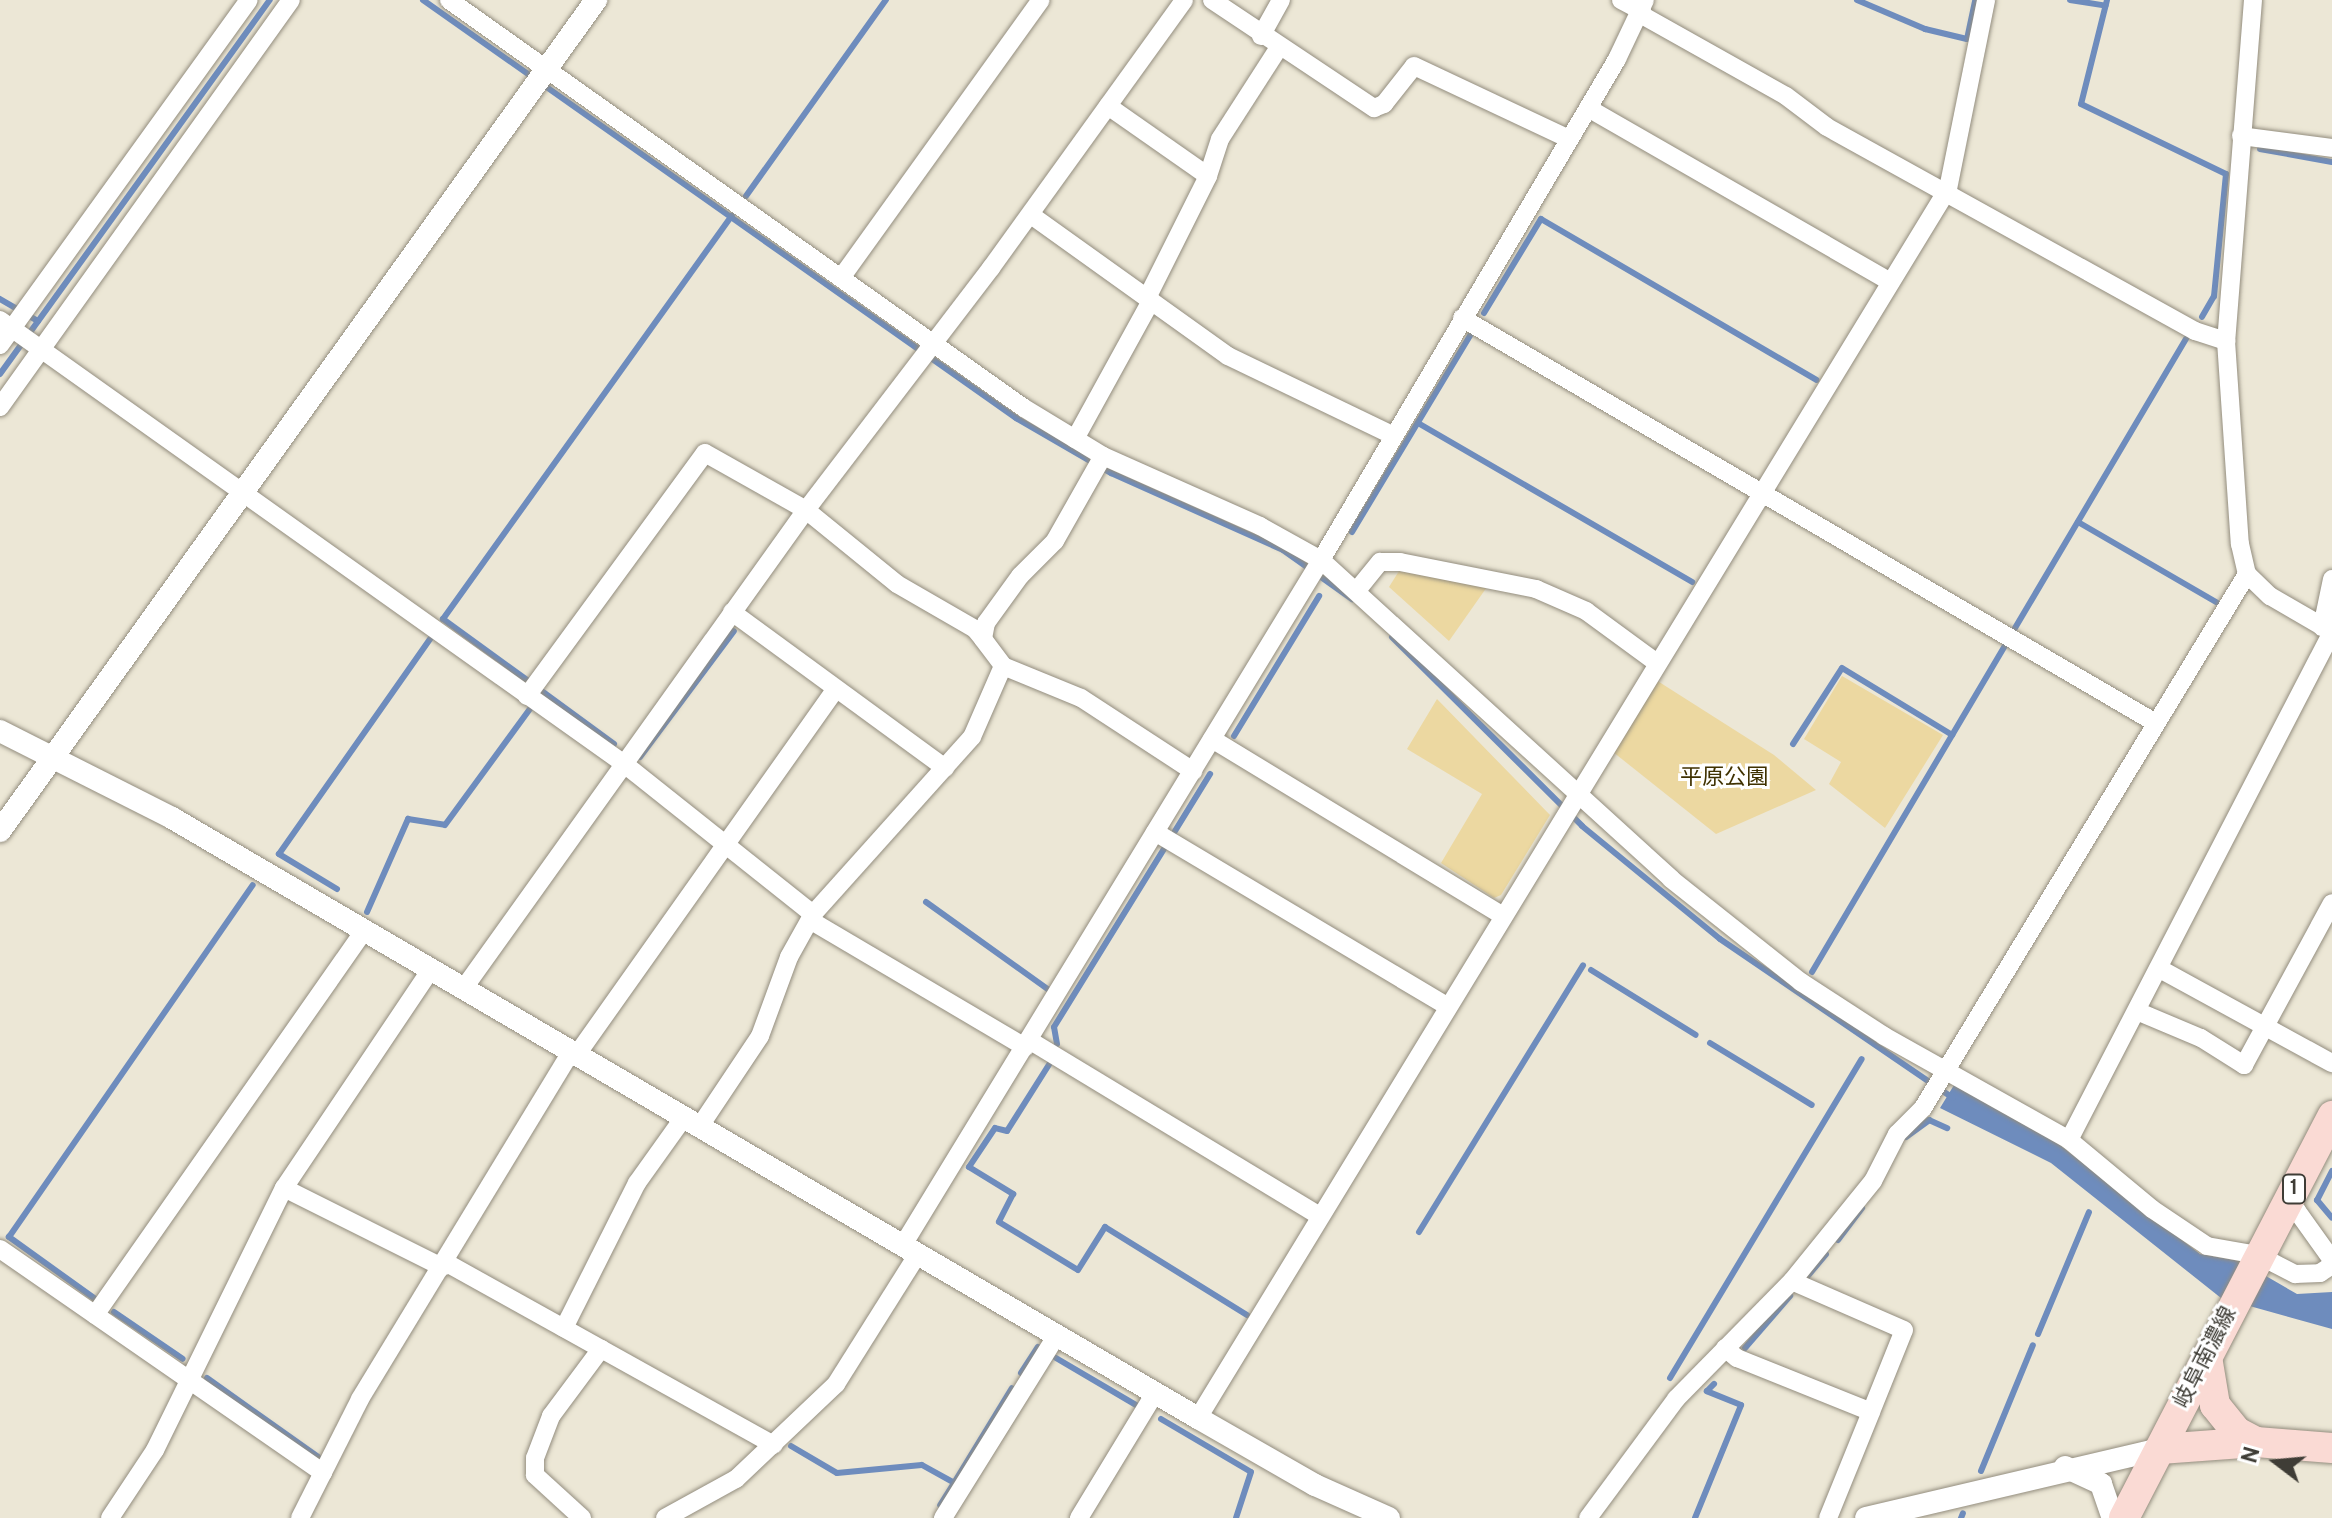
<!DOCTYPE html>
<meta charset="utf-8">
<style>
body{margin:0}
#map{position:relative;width:2332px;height:1518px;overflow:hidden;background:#ece7d6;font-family:Overpass,"Noto Sans JP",sans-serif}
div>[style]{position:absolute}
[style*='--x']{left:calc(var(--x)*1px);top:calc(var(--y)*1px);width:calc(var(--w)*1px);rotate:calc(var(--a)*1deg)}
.green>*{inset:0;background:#ecd8a1}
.water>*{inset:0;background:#6e8cbd}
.stream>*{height:6px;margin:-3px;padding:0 3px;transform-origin:3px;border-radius:3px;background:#6e8cbd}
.roads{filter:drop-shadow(0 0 2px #938d7e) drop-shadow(0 0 2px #938d7e)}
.minor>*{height:18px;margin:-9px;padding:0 9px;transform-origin:9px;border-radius:9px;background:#fff}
.tertiary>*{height:22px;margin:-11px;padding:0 11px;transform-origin:11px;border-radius:11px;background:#fff}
.primary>*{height:30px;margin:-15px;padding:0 15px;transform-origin:15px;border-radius:15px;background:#fadad4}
span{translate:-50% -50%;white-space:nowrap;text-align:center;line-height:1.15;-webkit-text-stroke:6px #fff;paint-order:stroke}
.shield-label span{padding:2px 6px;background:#fff;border:2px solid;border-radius:6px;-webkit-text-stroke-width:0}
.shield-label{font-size:20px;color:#3f3d36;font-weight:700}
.park-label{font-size:22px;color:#3f3100}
.street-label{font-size:22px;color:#3f3d36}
.north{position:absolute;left:2236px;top:1422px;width:80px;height:80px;-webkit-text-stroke:6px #fff;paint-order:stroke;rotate:286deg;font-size:22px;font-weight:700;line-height:32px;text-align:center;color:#3f3d36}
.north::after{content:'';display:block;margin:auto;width:28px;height:36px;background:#3f3d36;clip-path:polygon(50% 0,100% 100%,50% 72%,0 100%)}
</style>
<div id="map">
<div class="green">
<div style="clip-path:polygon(1399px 571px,1487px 587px,1449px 641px,1389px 587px)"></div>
<div style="clip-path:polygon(1842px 676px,1943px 735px,1885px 828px,1829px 784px,1841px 762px,1804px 739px)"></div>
<div style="clip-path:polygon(1656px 680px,1774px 755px,1816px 790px,1716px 834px,1613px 752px)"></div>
<div style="clip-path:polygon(1437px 699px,1550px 815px,1501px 895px,1494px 898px,1441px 863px,1482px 794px,1407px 749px)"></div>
</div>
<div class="water">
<div style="clip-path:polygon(1954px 1085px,2052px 1139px,2200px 1254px,2240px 1261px,2297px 1294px,2332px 1292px,2332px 1329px,2221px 1298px,2051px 1163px,1940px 1108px)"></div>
</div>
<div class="stream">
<div style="--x:423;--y:0;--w:726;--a:35.18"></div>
<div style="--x:1016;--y:418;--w:110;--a:30.1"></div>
<div style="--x:1111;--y:473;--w:188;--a:24.1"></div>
<div style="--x:1283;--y:550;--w:85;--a:35.4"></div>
<div style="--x:1857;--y:0;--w:74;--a:23.1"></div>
<div style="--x:1925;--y:29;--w:43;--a:13.4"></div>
<div style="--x:1967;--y:39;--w:40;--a:-78"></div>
<div style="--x:2070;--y:0;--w:36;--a:9"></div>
<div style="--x:2107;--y:0;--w:107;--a:104"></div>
<div style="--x:2081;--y:104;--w:161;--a:25.8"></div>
<div style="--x:2226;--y:174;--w:123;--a:95.6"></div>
<div style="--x:2214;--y:296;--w:24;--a:120"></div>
<div style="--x:2260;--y:149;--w:73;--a:10.2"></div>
<div style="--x:746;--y:196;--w:241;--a:-54.5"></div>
<div style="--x:0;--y:299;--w:44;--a:30.1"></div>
<div style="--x:1484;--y:313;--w:110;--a:-58.8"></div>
<div style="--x:1541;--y:219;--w:319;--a:30.3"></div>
<div style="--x:0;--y:374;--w:461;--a:-54.2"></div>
<div style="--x:1418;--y:423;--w:317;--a:30.1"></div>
<div style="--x:2078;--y:522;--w:160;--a:30.1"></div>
<div style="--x:1352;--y:532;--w:229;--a:-59"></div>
<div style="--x:2015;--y:628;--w:336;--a:-59.4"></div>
<div style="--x:1392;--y:637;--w:268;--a:44.8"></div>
<div style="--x:1582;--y:826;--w:178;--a:39.3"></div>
<div style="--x:1720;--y:939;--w:282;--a:34.3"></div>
<div style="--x:527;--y:680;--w:104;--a:-144"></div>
<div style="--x:443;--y:619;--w:496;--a:-54.4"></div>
<div style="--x:543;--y:692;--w:88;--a:36.2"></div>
<div style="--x:1234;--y:736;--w:164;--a:-58.7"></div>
<div style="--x:1793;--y:744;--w:90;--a:-57.2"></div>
<div style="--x:1842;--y:668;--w:129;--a:31.3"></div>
<div style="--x:640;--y:757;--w:157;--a:-53.3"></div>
<div style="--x:1175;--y:831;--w:67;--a:-58.4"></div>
<div style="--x:337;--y:889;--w:68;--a:-148.9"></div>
<div style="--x:279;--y:854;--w:263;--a:-54.9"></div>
<div style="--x:926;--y:902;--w:151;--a:35.6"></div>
<div style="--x:367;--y:912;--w:102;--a:-66.2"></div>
<div style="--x:408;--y:819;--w:37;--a:9"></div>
<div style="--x:445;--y:825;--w:144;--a:-53.8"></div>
<div style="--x:1591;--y:970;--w:123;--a:31.8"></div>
<div style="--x:1812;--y:972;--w:381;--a:-59.4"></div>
<div style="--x:1710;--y:1043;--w:119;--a:31.3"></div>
<div style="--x:1057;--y:1044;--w:17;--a:-100"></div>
<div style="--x:1054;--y:1027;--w:209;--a:-58.3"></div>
<div style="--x:1050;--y:1063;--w:80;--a:122.3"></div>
<div style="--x:1007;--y:1131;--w:12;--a:-166"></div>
<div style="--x:995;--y:1128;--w:47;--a:123.7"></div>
<div style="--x:969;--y:1167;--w:52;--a:31.5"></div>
<div style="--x:1013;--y:1194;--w:31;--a:117"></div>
<div style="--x:999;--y:1222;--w:92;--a:31.3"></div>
<div style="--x:1078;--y:1270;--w:51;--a:-57.9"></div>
<div style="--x:1105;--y:1227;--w:167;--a:31.8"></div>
<div style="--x:1906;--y:1137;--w:29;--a:-36"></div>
<div style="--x:1929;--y:1120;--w:20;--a:24"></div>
<div style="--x:2332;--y:1171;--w:33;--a:117"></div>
<div style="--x:2317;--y:1200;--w:23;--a:50"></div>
<div style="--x:1419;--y:1232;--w:313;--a:-58.4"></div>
<div style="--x:1838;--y:1240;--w:40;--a:-53"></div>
<div style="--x:1806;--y:1278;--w:31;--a:-50"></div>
<div style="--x:94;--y:1298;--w:105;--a:-144.3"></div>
<div style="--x:9;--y:1237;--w:428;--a:-55.3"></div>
<div style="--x:114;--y:1312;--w:83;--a:34.3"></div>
<div style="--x:2038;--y:1334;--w:132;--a:-67.3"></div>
<div style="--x:1745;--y:1348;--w:69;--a:-49.1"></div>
<div style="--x:1056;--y:1358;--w:93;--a:30.4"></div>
<div style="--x:1021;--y:1373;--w:31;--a:-57"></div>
<div style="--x:207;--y:1378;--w:136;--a:35.4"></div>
<div style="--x:1670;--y:1378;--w:372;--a:-59"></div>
<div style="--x:1161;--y:1419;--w:104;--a:30.5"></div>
<div style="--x:1251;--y:1472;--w:48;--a:108.1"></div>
<div style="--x:791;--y:1446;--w:53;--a:30.4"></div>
<div style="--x:837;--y:1473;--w:85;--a:-5.4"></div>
<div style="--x:922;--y:1465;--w:37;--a:29"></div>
<div style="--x:954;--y:1483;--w:26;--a:122"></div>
<div style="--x:1981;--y:1471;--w:136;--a:-67.6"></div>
<div style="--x:954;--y:1483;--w:111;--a:-58.6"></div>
<div style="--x:1695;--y:1518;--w:122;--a:-67.8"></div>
<div style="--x:1741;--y:1405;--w:37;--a:-158"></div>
<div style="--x:1707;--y:1391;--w:10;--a:-45"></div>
<div style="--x:1961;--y:1518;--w:5;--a:-68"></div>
</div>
<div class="roads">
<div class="minor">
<div style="--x:449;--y:0;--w:705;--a:35.36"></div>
<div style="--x:1024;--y:408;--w:92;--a:31.3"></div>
<div style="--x:1103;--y:456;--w:98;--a:119.5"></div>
<div style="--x:1055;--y:541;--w:49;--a:135"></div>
<div style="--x:1020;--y:576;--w:58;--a:125.9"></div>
<div style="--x:986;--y:623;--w:16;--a:101"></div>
<div style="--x:983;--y:639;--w:34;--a:53"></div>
<div style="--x:1003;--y:666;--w:84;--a:22.3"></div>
<div style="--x:1081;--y:698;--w:134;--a:33.1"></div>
<div style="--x:1212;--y:0;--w:195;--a:33.7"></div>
<div style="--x:1374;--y:108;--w:11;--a:-22"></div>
<div style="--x:1384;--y:104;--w:48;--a:-51.7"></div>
<div style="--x:1414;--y:66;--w:171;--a:25.2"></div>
<div style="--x:1621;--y:0;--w:24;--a:28"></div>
<div style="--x:2253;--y:0;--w:342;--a:94.5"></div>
<div style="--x:2226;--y:341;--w:203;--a:86.1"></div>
<div style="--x:2240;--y:544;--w:31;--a:77"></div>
<div style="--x:2247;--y:574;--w:32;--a:44"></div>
<div style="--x:2270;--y:596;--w:72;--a:30.1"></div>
<div style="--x:1640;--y:14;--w:167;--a:29.3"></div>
<div style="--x:1786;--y:96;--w:51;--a:37.1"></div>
<div style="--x:1827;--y:127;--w:421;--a:29"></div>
<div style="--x:2195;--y:331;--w:33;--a:18"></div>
<div style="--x:1261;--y:36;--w:41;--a:-60.9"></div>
<div style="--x:1108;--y:106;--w:122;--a:35"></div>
<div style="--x:1588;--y:108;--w:349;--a:29.9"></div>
<div style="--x:2241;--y:136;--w:92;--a:7.5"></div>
<div style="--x:1031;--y:215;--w:242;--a:35.6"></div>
<div style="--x:1228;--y:356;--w:182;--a:25.7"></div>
<div style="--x:841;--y:278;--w:342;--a:-54.3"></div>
<div style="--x:1147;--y:298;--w:136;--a:-63.4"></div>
<div style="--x:1208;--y:176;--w:39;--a:-72"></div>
<div style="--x:1220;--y:139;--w:107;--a:-57.2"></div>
<div style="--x:1462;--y:318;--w:804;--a:30.27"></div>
<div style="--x:0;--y:320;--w:764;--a:35.42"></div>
<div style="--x:623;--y:763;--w:243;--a:38.5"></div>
<div style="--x:0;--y:345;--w:425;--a:-54.2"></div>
<div style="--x:0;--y:407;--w:500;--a:-54.44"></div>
<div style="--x:1075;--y:439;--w:158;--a:-61.2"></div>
<div style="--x:1103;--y:456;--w:172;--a:24"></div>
<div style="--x:1260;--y:526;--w:70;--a:29.1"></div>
<div style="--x:1321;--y:560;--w:474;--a:42.3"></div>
<div style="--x:1671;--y:879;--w:166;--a:38.4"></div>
<div style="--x:1801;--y:982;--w:99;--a:33"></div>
<div style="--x:1884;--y:1036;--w:212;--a:29.3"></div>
<div style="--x:2069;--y:1140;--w:108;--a:39.7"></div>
<div style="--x:2152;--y:1209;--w:66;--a:33.9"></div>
<div style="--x:2207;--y:1246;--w:52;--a:10"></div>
<div style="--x:2258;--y:1255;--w:42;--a:27.2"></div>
<div style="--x:2295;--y:1274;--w:25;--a:-2"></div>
<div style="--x:2320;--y:1273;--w:14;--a:-34"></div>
<div style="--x:1358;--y:589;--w:35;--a:-51"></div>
<div style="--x:1380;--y:562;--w:20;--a:0"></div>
<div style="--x:1400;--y:562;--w:139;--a:11.2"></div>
<div style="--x:1536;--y:589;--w:55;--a:23.7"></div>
<div style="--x:1586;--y:611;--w:88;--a:36.2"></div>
<div style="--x:732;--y:612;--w:264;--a:36.2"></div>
<div style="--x:2322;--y:627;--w:49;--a:-78.2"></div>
<div style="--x:527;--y:696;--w:301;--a:-53.8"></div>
<div style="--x:705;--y:453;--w:116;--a:29.4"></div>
<div style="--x:806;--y:510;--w:117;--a:39.1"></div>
<div style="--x:897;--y:584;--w:90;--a:30"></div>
<div style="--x:975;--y:629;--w:13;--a:51"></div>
<div style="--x:1212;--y:739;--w:341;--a:31.3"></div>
<div style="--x:1155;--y:832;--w:341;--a:30.8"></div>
<div style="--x:810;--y:920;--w:250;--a:30.6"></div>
<div style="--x:2160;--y:969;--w:196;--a:28.7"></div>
<div style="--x:464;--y:988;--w:588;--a:-54.42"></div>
<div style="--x:806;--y:510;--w:305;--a:-52.6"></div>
<div style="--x:991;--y:268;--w:330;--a:-54.2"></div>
<div style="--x:2139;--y:1012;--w:67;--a:22.8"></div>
<div style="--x:2201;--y:1038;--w:51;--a:32.1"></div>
<div style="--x:2244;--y:1065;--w:184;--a:-61.5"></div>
<div style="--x:1029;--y:1040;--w:340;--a:31.2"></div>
<div style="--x:578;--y:1053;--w:446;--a:-54.7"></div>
<div style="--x:700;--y:1126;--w:108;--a:-56.3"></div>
<div style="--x:760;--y:1036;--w:84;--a:-69.8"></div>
<div style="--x:789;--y:957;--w:49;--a:-60.8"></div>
<div style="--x:813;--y:914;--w:238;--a:-48.1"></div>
<div style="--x:972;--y:737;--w:77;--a:-66.4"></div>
<div style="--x:2069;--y:1140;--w:572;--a:-62.63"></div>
<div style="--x:284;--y:1188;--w:177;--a:26.6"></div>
<div style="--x:2286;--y:1204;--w:13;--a:32"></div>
<div style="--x:2297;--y:1211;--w:60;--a:54.5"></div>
<div style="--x:903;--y:1245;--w:802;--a:-58.61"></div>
<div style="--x:1321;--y:560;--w:582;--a:-59.42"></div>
<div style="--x:1617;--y:59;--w:65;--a:-64.6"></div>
<div style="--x:0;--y:1249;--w:393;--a:34.7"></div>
<div style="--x:445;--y:1262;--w:376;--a:29.1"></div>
<div style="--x:95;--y:1315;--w:471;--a:-55"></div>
<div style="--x:564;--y:1328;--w:162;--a:-63.3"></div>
<div style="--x:637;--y:1183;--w:81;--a:-54.5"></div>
<div style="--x:1725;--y:1348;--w:16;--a:40"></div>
<div style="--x:1737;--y:1358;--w:144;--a:21.9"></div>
<div style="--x:1871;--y:1412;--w:88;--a:-68.1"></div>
<div style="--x:1904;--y:1330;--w:122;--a:-156.4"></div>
<div style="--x:1198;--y:1418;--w:1440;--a:-58.61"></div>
<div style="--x:1948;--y:189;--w:193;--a:-78.6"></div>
<div style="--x:110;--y:1518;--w:82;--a:-56.5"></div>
<div style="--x:155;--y:1450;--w:292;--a:-63.8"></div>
<div style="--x:284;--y:1188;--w:265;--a:-56.1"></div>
<div style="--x:300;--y:1518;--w:133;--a:-63.2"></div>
<div style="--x:360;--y:1399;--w:408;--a:-58.7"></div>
<div style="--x:582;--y:1518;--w:64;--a:-137.5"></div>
<div style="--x:535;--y:1475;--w:17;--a:-90"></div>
<div style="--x:535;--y:1458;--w:45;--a:-69.1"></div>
<div style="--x:551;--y:1416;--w:84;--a:-53.3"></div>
<div style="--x:665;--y:1518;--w:81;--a:-28.8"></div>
<div style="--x:736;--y:1479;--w:138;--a:-43.5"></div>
<div style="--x:836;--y:1384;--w:154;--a:-57.8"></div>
<div style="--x:943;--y:1518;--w:216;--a:-58.1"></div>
<div style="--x:1079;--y:1518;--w:146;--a:-58.7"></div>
<div style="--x:1588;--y:1518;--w:148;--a:-53.5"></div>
<div style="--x:1676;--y:1399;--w:165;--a:-45.5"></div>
<div style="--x:1792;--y:1281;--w:129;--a:-51"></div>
<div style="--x:1873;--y:1181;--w:53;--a:-62.9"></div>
<div style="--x:1897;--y:1134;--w:37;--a:-45"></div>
<div style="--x:1923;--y:1108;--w:625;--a:-58.75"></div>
<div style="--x:1828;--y:1518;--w:114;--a:-67.9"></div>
</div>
<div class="tertiary">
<div style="--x:0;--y:731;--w:193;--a:26.8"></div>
<div style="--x:172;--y:818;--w:1189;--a:30.32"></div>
<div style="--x:1198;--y:1418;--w:135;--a:29.8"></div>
<div style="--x:1315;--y:1485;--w:81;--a:24"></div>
<div style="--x:0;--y:831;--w:1023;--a:-54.35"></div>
<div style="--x:2065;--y:1467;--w:40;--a:25"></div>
<div style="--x:2101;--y:1484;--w:36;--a:71"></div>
<div style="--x:1866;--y:1518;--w:302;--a:-13.2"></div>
</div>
<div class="primary">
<div style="--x:2207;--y:1357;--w:49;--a:80.5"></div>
<div style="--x:2215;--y:1405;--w:35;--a:51"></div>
<div style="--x:2237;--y:1432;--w:21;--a:28"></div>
<div style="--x:2160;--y:1449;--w:96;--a:-4.2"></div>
<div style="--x:2256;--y:1442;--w:76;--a:4.5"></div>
<div style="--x:2124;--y:1518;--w:453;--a:-62.6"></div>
</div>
</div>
<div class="shield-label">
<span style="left:2294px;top:1189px">1</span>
</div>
<div class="park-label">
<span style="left:1724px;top:779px">平原公園</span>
</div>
<div class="street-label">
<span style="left:2206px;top:1358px;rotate:-63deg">岐阜南濃線</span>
</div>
<div class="north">N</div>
</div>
